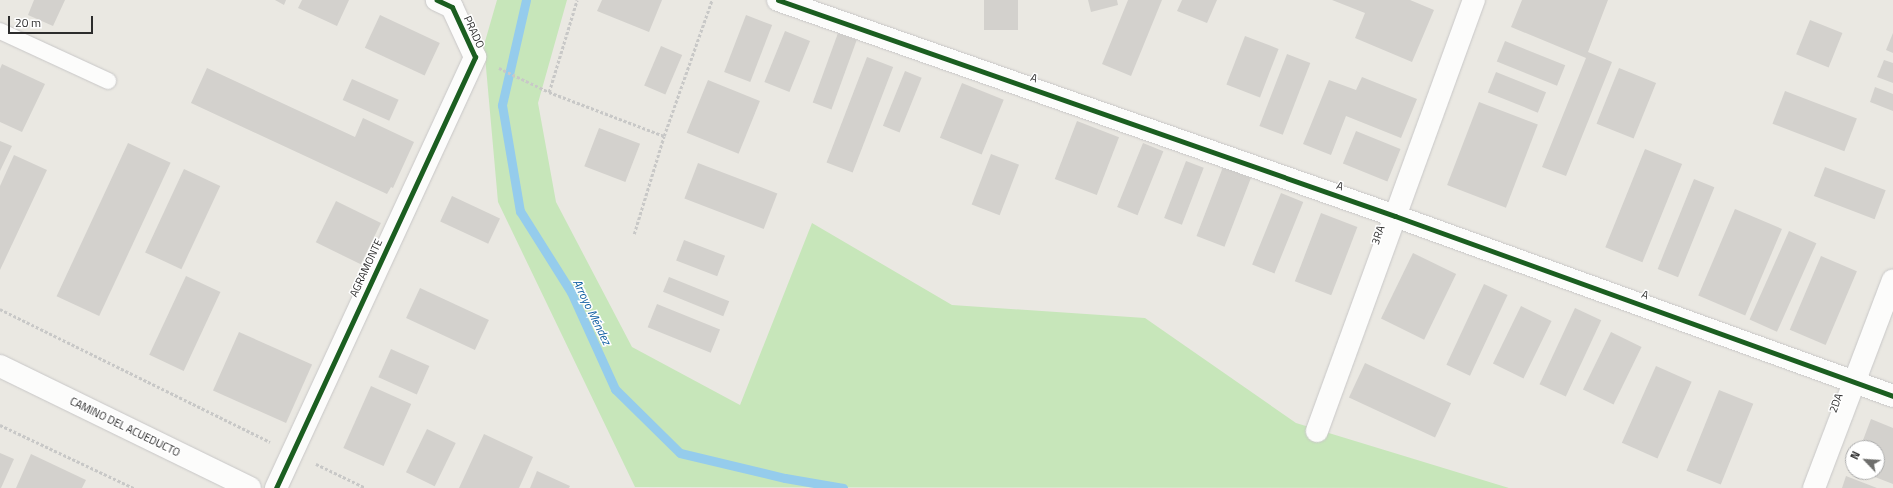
<!DOCTYPE html>
<meta charset="utf-8">
<style>
body{margin:0}
#map{position:relative;width:1893px;height:488px;overflow:hidden;background:#eae8e2;font-family:"Titillium Web",sans-serif}
div>[style]{position:absolute}
[style*='--x']{left:calc(var(--x)*1px);top:calc(var(--y)*1px);width:calc(var(--w)*1px);rotate:calc(var(--a)*1deg)}
.green>*{inset:0;background:#c7e6ba}
.stream>*{height:9px;margin:-4.5px;padding:0 4.5px;transform-origin:4.5px;border-radius:4.5px;background:#95ccec}
.building>*{inset:0;background:#d3d1cd;transform-origin:0 0}
.path>*{height:2.5px;margin-top:-1.25px;transform-origin:0;background:repeating-linear-gradient(90deg,#c8c8c7 0 3px,transparent 0 5px)}
.roads{filter:drop-shadow(0 0 1px #c8c7c7) drop-shadow(0 0 1px #c8c7c7)}
.service>*{height:16px;margin:-8px;padding:0 8px;transform-origin:8px;border-radius:8px;background:#fcfcfb}
.minor>*{height:22px;margin:-11px;padding:0 11px;transform-origin:11px;border-radius:11px;background:#fcfcfb}
.secondary>*{height:22px;margin:-11px;padding:0 11px;transform-origin:11px;border-radius:11px;background:#fcfcfb}
.cycleway>*{height:5px;margin:-2.5px;padding:0 2.5px;transform-origin:2.5px;border-radius:2.5px;background:#1b5e20}
span{translate:-50% -50%;white-space:nowrap;text-align:center;line-height:1.15;-webkit-text-stroke:3px #fff;paint-order:stroke}
.street-label{font-size:11px;color:#2c2c2c}
.water-label{font-size:12px;color:#0c5ca0;font-style:italic}
.north{position:absolute;left:1845px;top:440px;width:40px;height:40px;box-sizing:border-box;background:#fff;border:1px solid #ababab;border-radius:50%;rotate:295deg;font-size:11px;font-weight:700;line-height:16px;text-align:center;color:#2c2c2c}
.north::after{content:'';display:block;margin:auto;width:14px;height:18px;background:#6e6e6c;clip-path:polygon(50% 0,100% 100%,50% 72%,0 100%)}
.scale{position:absolute;left:8px;top:16px;width:85px;height:18px;box-sizing:border-box;border:2px solid #2c2c2c;border-top:0;padding-left:5px;font-size:12px;line-height:14px;white-space:nowrap;color:#2c2c2c;-webkit-text-stroke:3px #fff;paint-order:stroke}
</style>
<div id="map">
<div class="green">
<div style="clip-path:polygon(497px 0,567px 0,538px 103px,556px 202px,632px 347px,740px 405px,812px 223px,952px 305px,1145px 318px,1296px 423px,1509px 488px,635px 487px,498px 202px,484px 45px)"></div>
</div>
<div class="stream">
<div style="--x:526;--y:0;--w:108;--a:102.9"></div>
<div style="--x:502;--y:105;--w:108;--a:80.4"></div>
<div style="--x:520;--y:211;--w:96;--a:57.8"></div>
<div style="--x:571;--y:292;--w:107;--a:65.6"></div>
<div style="--x:615;--y:389;--w:91;--a:44.6"></div>
<div style="--x:680;--y:453;--w:108;--a:13.4"></div>
<div style="--x:785;--y:478;--w:59;--a:9.8"></div>
</div>
<div class="building">
<div style="clip-path:polygon(34px 0,65px 0,53px 26px,28px 15px)"></div>
<div style="clip-path:polygon(275px 0,286px 0,284px 5px)"></div>
<div style="clip-path:polygon(302px 0,349px 0,337px 26px,298px 8px)"></div>
<div style="clip-path:polygon(602px 0,662px 0,649px 32px,597px 11px)"></div>
<div style="left:984px;top:0;width:34px;height:30px"></div>
<div style="clip-path:polygon(1088px 0,1117px 0,1118px 5px,1091px 12px)"></div>
<div style="clip-path:polygon(1128px 0,1162px 0,1131px 76px,1102px 64px)"></div>
<div style="clip-path:polygon(1182px 0,1217px 0,1207px 23px,1177px 11px)"></div>
<div style="clip-path:polygon(1332px 0,1410px 0,1434px 10px,1412px 62px,1355px 38px,1365px 13px)"></div>
<div style="clip-path:polygon(1522px 0,1608px 0,1588px 52px,1612px 62px,1566px 176px,1542px 167px,1586px 58px,1511px 27px)"></div>
<div style="left:380px;top:15px;width:66px;height:36px;rotate:25deg"></div>
<div style="left:746px;top:15px;width:28px;height:61px;rotate:21deg"></div>
<div style="left:1810px;top:20px;width:35px;height:37px;rotate:22deg"></div>
<div style="left:785px;top:31px;width:27px;height:55px;rotate:22deg"></div>
<div style="left:838px;top:33px;width:20px;height:74px;rotate:20deg"></div>
<div style="clip-path:polygon(1893px 33px,1893px 53px,1886px 50px)"></div>
<div style="left:1245px;top:36px;width:36px;height:52px;rotate:21deg"></div>
<div style="left:1505px;top:41px;width:65px;height:22px;rotate:22deg"></div>
<div style="left:661px;top:46px;width:23px;height:43px;rotate:23deg"></div>
<div style="left:1287px;top:54px;width:25px;height:77px;rotate:21deg"></div>
<div style="left:867px;top:57px;width:28px;height:113px;rotate:21deg"></div>
<div style="clip-path:polygon(1884px 60px,1893px 63px,1893px 83px,1877px 77px)"></div>
<div style="clip-path:polygon(2px 64px,45px 84px,22px 132px,0 122px,0 69px)"></div>
<div style="clip-path:polygon(207px 68px,355px 137px,363px 118px,414px 142px,393px 188px,391px 187px,387px 194px,191px 103px)"></div>
<div style="left:1619px;top:68px;width:40px;height:60px;rotate:22deg"></div>
<div style="left:905px;top:71px;width:18px;height:59px;rotate:22deg"></div>
<div style="left:1496px;top:72px;width:54px;height:22px;rotate:22deg"></div>
<div style="clip-path:polygon(1362px 77px,1417px 99px,1401px 138px,1346px 116px,1331px 155px,1303px 144px,1329px 80px,1356px 90px)"></div>
<div style="left:352px;top:79px;width:51px;height:23px;rotate:24deg"></div>
<div style="left:708px;top:80px;width:56px;height:57px;rotate:22deg"></div>
<div style="left:962px;top:83px;width:45px;height:59px;rotate:22deg"></div>
<div style="clip-path:polygon(1875px 87px,1893px 94px,1893px 111px,1870px 102px)"></div>
<div style="left:1785px;top:91px;width:77px;height:35px;rotate:21deg"></div>
<div style="left:1479px;top:102px;width:63px;height:89px;rotate:21deg"></div>
<div style="left:1077px;top:121px;width:45px;height:62px;rotate:21deg"></div>
<div style="left:599px;top:128px;width:44px;height:41px;rotate:21deg"></div>
<div style="left:1356px;top:131px;width:48px;height:35px;rotate:22deg"></div>
<div style="clip-path:polygon(0 141px,12px 146px,0 171px)"></div>
<div style="left:128px;top:143px;width:47px;height:169px;rotate:25deg"></div>
<div style="left:1143px;top:143px;width:22px;height:69px;rotate:22deg"></div>
<div style="left:1645px;top:149px;width:40px;height:106px;rotate:22deg"></div>
<div style="left:991px;top:154px;width:30px;height:54px;rotate:21deg"></div>
<div style="clip-path:polygon(14px 155px,47px 170px,0 270px,0 186px)"></div>
<div style="left:1186px;top:161px;width:19px;height:61px;rotate:21deg"></div>
<div style="left:698px;top:163px;width:85px;height:38px;rotate:21deg"></div>
<div style="left:1223px;top:167px;width:30px;height:74px;rotate:21deg"></div>
<div style="left:1825px;top:167px;width:65px;height:31px;rotate:21deg"></div>
<div style="left:184px;top:169px;width:40px;height:92px;rotate:25deg"></div>
<div style="left:1694px;top:179px;width:22px;height:97px;rotate:22deg"></div>
<div style="left:1281px;top:193px;width:24px;height:77px;rotate:22deg"></div>
<div style="left:452px;top:196px;width:53px;height:28px;rotate:25deg"></div>
<div style="left:336px;top:201px;width:50px;height:46px;rotate:26deg"></div>
<div style="left:1735px;top:209px;width:51px;height:94px;rotate:23deg"></div>
<div style="left:1321px;top:213px;width:39px;height:73px;rotate:21deg"></div>
<div style="left:1789px;top:231px;width:30px;height:97px;rotate:24deg"></div>
<div style="left:684px;top:240px;width:44px;height:22px;rotate:21deg"></div>
<div style="left:1413px;top:253px;width:48px;height:73px;rotate:26deg"></div>
<div style="left:1821px;top:256px;width:39px;height:80px;rotate:23deg"></div>
<div style="left:186px;top:276px;width:38px;height:87px;rotate:25deg"></div>
<div style="left:669px;top:277px;width:65px;height:16px;rotate:22deg"></div>
<div style="left:1484px;top:284px;width:26px;height:89px;rotate:25deg"></div>
<div style="left:420px;top:288px;width:76px;height:33px;rotate:25deg"></div>
<div style="left:657px;top:304px;width:68px;height:25px;rotate:22deg"></div>
<div style="left:1521px;top:306px;width:34px;height:64px;rotate:26deg"></div>
<div style="left:1575px;top:308px;width:29px;height:84px;rotate:25deg"></div>
<div style="left:239px;top:332px;width:80px;height:64px;rotate:24deg"></div>
<div style="left:1611px;top:332px;width:34px;height:64px;rotate:26deg"></div>
<div style="left:391px;top:349px;width:42px;height:31px;rotate:24deg"></div>
<div style="left:1365px;top:363px;width:95px;height:38px;rotate:25deg"></div>
<div style="left:1656px;top:366px;width:39px;height:84px;rotate:24deg"></div>
<div style="left:371px;top:386px;width:44px;height:68px;rotate:24deg"></div>
<div style="left:1719px;top:390px;width:37px;height:87px;rotate:22deg"></div>
<div style="clip-path:polygon(1871px 419px,1893px 428px,1893px 484px,1862px 472px,1877px 472px,1877px 448px,1860px 448px)"></div>
<div style="left:427px;top:429px;width:32px;height:48px;rotate:26deg"></div>
<div style="clip-path:polygon(484px 434px,533px 457px,519px 488px,459px 488px)"></div>
<div style="clip-path:polygon(0 453px,14px 459px,1px 488px,0 488px)"></div>
<div style="clip-path:polygon(31px 454px,86px 480px,82px 488px,16px 488px)"></div>
<div style="clip-path:polygon(537px 471px,570px 486px,569px 488px,530px 488px)"></div>
<div style="clip-path:polygon(1846px 476px,1877px 488px,1842px 488px)"></div>
</div>
<div class="path">
<div style="--x:499;--y:68;--w:55;--a:25.6"></div>
<div style="--x:549;--y:92;--w:123;--a:20.9"></div>
<div style="--x:549;--y:92;--w:96;--a:-73.1"></div>
<div style="--x:634;--y:234;--w:102;--a:-73"></div>
<div style="--x:664;--y:136;--w:144;--a:-70.6"></div>
<div style="--x:0;--y:309;--w:301;--a:26.2"></div>
<div style="--x:0;--y:425;--w:148;--a:25.2"></div>
<div style="--x:316;--y:464;--w:55;--a:25.6"></div>
</div>
<div class="roads">
<div class="service">
<div style="--x:0;--y:31;--w:119;--a:24.8"></div>
</div>
<div class="minor">
<div style="--x:778;--y:0;--w:654;--a:19.29"></div>
<div style="--x:1395;--y:216;--w:530;--a:19.87"></div>
<div style="--x:1317;--y:431;--w:459;--a:-70"></div>
<div style="--x:276;--y:488;--w:475;--a:-65.2"></div>
<div style="--x:475;--y:57;--w:55;--a:-114.7"></div>
<div style="--x:452;--y:7;--w:17;--a:-155"></div>
<div style="--x:1814;--y:488;--w:222;--a:-69.2"></div>
</div>
<div class="secondary">
<div style="--x:0;--y:366;--w:278;--a:26"></div>
</div>
</div>
<div class="cycleway">
<div style="--x:778;--y:0;--w:654;--a:19.29"></div>
<div style="--x:1395;--y:216;--w:530;--a:19.87"></div>
<div style="--x:276;--y:488;--w:475;--a:-65.2"></div>
<div style="--x:475;--y:57;--w:55;--a:-114.7"></div>
<div style="--x:452;--y:7;--w:17;--a:-155"></div>
</div>
<div class="street-label">
<span style="left:474px;top:32px;rotate:65deg">PRADO</span>
<span style="left:1034px;top:78px;rotate:19deg">A</span>
<span style="left:1340px;top:186px;rotate:19deg">A</span>
<span style="left:1378px;top:235px;rotate:-70deg">3RA</span>
<span style="left:366px;top:268px;rotate:-65deg">AGRAMONTE</span>
<span style="left:1645px;top:295px;rotate:20deg">A</span>
<span style="left:1836px;top:403px;rotate:-69deg">2DA</span>
<span style="left:125px;top:427px;rotate:26deg">CAMINO DEL ACUEDUCTO</span>
</div>
<div class="water-label">
<span style="left:592px;top:312px;rotate:64deg">Arroyo Méndez</span>
</div>
<div class="north">N</div>
<div class="scale">20 m</div>
</div>
